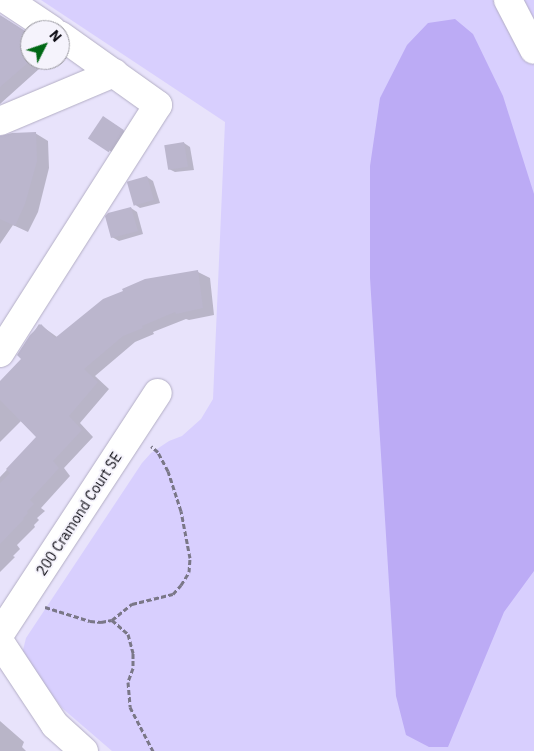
<!DOCTYPE html>
<style>
body{margin:0}
#map{position:relative;width:534px;height:751px;overflow:hidden;background:#e8e3fb;font-family:"IBM Plex Sans",sans-serif}
div>[style]{position:absolute}
[style*='--x']{left:calc(var(--x)*1px);top:calc(var(--y)*1px);width:calc(var(--w)*1px);rotate:calc(var(--a)*1deg)}
.green>*{inset:0;background:#d8cffe}
.water>*{inset:0;background:#bcabf5}
.shadow>*{inset:0;background:#0003}
.building>*{inset:0;background:#bbb6cd;transform-origin:0 0}
.path>*{height:3px;margin-top:-1.5px;transform-origin:0;background:repeating-linear-gradient(90deg,#7a7787 0 5px,transparent 0 7.5px)}
.roads{filter:drop-shadow(0 0 1px #b3aec5) drop-shadow(0 0 1px #b3aec5)}
.minor>*{height:28px;margin:-14px;padding:0 14px;transform-origin:14px;border-radius:14px;background:#fff}
.highway>*{height:28px;margin:-14px;padding:0 14px;transform-origin:14px;border-radius:14px;background:#fff}
span{translate:-50% -50%;white-space:nowrap;text-align:center;line-height:1.15;-webkit-text-stroke:4px #f5f3fc;paint-order:stroke}
.street-label{font-size:14px;color:#0d0c13}
.north{position:absolute;left:20px;top:20px;width:50px;height:50px;box-sizing:border-box;background:#f5f3fc;border:1px solid #98979f;border-radius:50%;rotate:49deg;font-size:14px;font-weight:700;line-height:20px;text-align:center;color:#0d0c13}
.north::after{content:'';display:block;margin:auto;width:18px;height:22px;background:#006815;clip-path:polygon(50% 0,100% 100%,50% 72%,0 100%)}
</style>
<div id="map">
<div class="green">
<div style="clip-path:polygon(41px 0,534px 0,534px 751px,112px 751px,62px 708px,31px 668px,22px 654px,26px 638px,142px 463px,151px 453px,169px 441px,182px 436px,201px 419px,213px 399px,225px 122px)"></div>
</div>
<div class="water">
<div style="clip-path:polygon(455px 19px,473px 34px,503px 96px,534px 194px,534px 571px,504px 612px,448px 747px,429px 747px,406px 735px,396px 696px,370px 278px,370px 166px,380px 98px,407px 45px,428px 23px)"></div>
</div>
<div class="shadow">
<div style="clip-path:polygon(0 16px,30px 35px,30px 60px,49px 60px,0 104px)"></div>
<div style="clip-path:polygon(109px 121px,129px 134px,116px 154px,110px 151px)"></div>
<div style="clip-path:polygon(35px 133px,48px 141px,49px 168px,38px 212px,28px 232px,13px 225px,0 244px,0 137px)"></div>
<div style="clip-path:polygon(184px 143px,190px 147px,194px 170px,175px 172px,169px 169px)"></div>
<div style="clip-path:polygon(147px 177px,153px 181px,160px 203px,140px 208px,134px 204px)"></div>
<div style="clip-path:polygon(131px 208px,137px 212px,143px 234px,119px 241px,112px 237px)"></div>
<div style="clip-path:polygon(198px 272px,210px 278px,214px 315px,189px 320px,186px 319px,153px 332px,154px 334px,135px 342px,95px 376px,109px 389px,80px 423px,93px 437px,64px 468px,70px 476px,41px 508px,45px 511px,37px 518px,39px 520px,34px 525px,35px 527px,17px 545px,20px 549px,13px 556px,15px 557px,0 572px,0 477px,38px 437px,21px 421px,0 442px,0 383px,23px 359px,19px 355px,39px 324px,57px 337px)"></div>
<div style="clip-path:polygon(0 721px,24px 742px,22px 747px,26px 751px,0 751px)"></div>
</div>
<div class="building">
<div style="clip-path:polygon(0 15px,30px 34px,30px 61px,0 87px)"></div>
<div style="left:103px;top:116px;width:25px;height:27px;rotate:34deg"></div>
<div style="clip-path:polygon(36px 132px,37px 161px,25px 204px,15px 226px,0 219px,0 136px,12px 133px)"></div>
<div style="left:184px;top:142px;width:25px;height:20px;rotate:81deg"></div>
<div style="left:147px;top:176px;width:25px;height:21px;rotate:74deg"></div>
<div style="clip-path:polygon(131px 207px,138px 231px,111px 238px,105px 216px,108px 213px)"></div>
<div style="clip-path:polygon(198px 270px,203px 308px,176px 314px,175px 312px,142px 326px,143px 328px,123px 336px,84px 369px,98px 382px,69px 416px,82px 430px,53px 461px,59px 468px,30px 500px,34px 504px,27px 511px,28px 513px,23px 518px,24px 519px,0 544px,0 483px,10px 473px,6px 469px,36px 437px,0 400px,0 381px,21px 359px,17px 355px,30px 335px,41px 324px,55px 338px,103px 299px,123px 291px,122px 289px,145px 279px)"></div>
</div>
<div class="path">
<div style="--x:45;--y:607;--w:47;--a:17.3"></div>
<div style="--x:90;--y:621;--w:11;--a:5"></div>
<div style="--x:101;--y:622;--w:11;--a:-10"></div>
<div style="--x:112;--y:620;--w:26;--a:-39"></div>
<div style="--x:132;--y:604;--w:42;--a:-13.7"></div>
<div style="--x:173;--y:594;--w:12;--a:-48"></div>
<div style="--x:181;--y:585;--w:15;--a:-58"></div>
<div style="--x:189;--y:572;--w:14;--a:-86"></div>
<div style="--x:190;--y:558;--w:48;--a:-100.8"></div>
<div style="--x:181;--y:511;--w:42;--a:-108"></div>
<div style="--x:168;--y:471;--w:21;--a:-118"></div>
<div style="--x:158;--y:452;--w:9;--a:-139"></div>
<div style="--x:112;--y:620;--w:21;--a:41"></div>
<div style="--x:128;--y:634;--w:20;--a:75"></div>
<div style="--x:133;--y:653;--w:15;--a:90"></div>
<div style="--x:133;--y:668;--w:15;--a:110"></div>
<div style="--x:128;--y:682;--w:25;--a:85"></div>
<div style="--x:130;--y:707;--w:50;--a:62.4"></div>
</div>
<div class="roads">
<div class="minor">
<div style="--x:7;--y:0;--w:54;--a:33.7"></div>
<div style="--x:0;--y:121;--w:124;--a:-22.8"></div>
<div style="--x:0;--y:353;--w:294;--a:-57.5"></div>
<div style="--x:158;--y:105;--w:120;--a:-144.5"></div>
<div style="--x:0;--y:634;--w:288;--a:-56.8"></div>
<div style="--x:0;--y:642;--w:100;--a:56.5"></div>
<div style="--x:55;--y:725;--w:39;--a:42"></div>
</div>
<div class="highway">
<div style="--x:508;--y:0;--w:56;--a:62.5"></div>
</div>
</div>
<div class="street-label">
<span style="left:79px;top:514px;rotate:-57deg">200 Cramond Court SE</span>
</div>
<div class="north">N</div>
</div>
